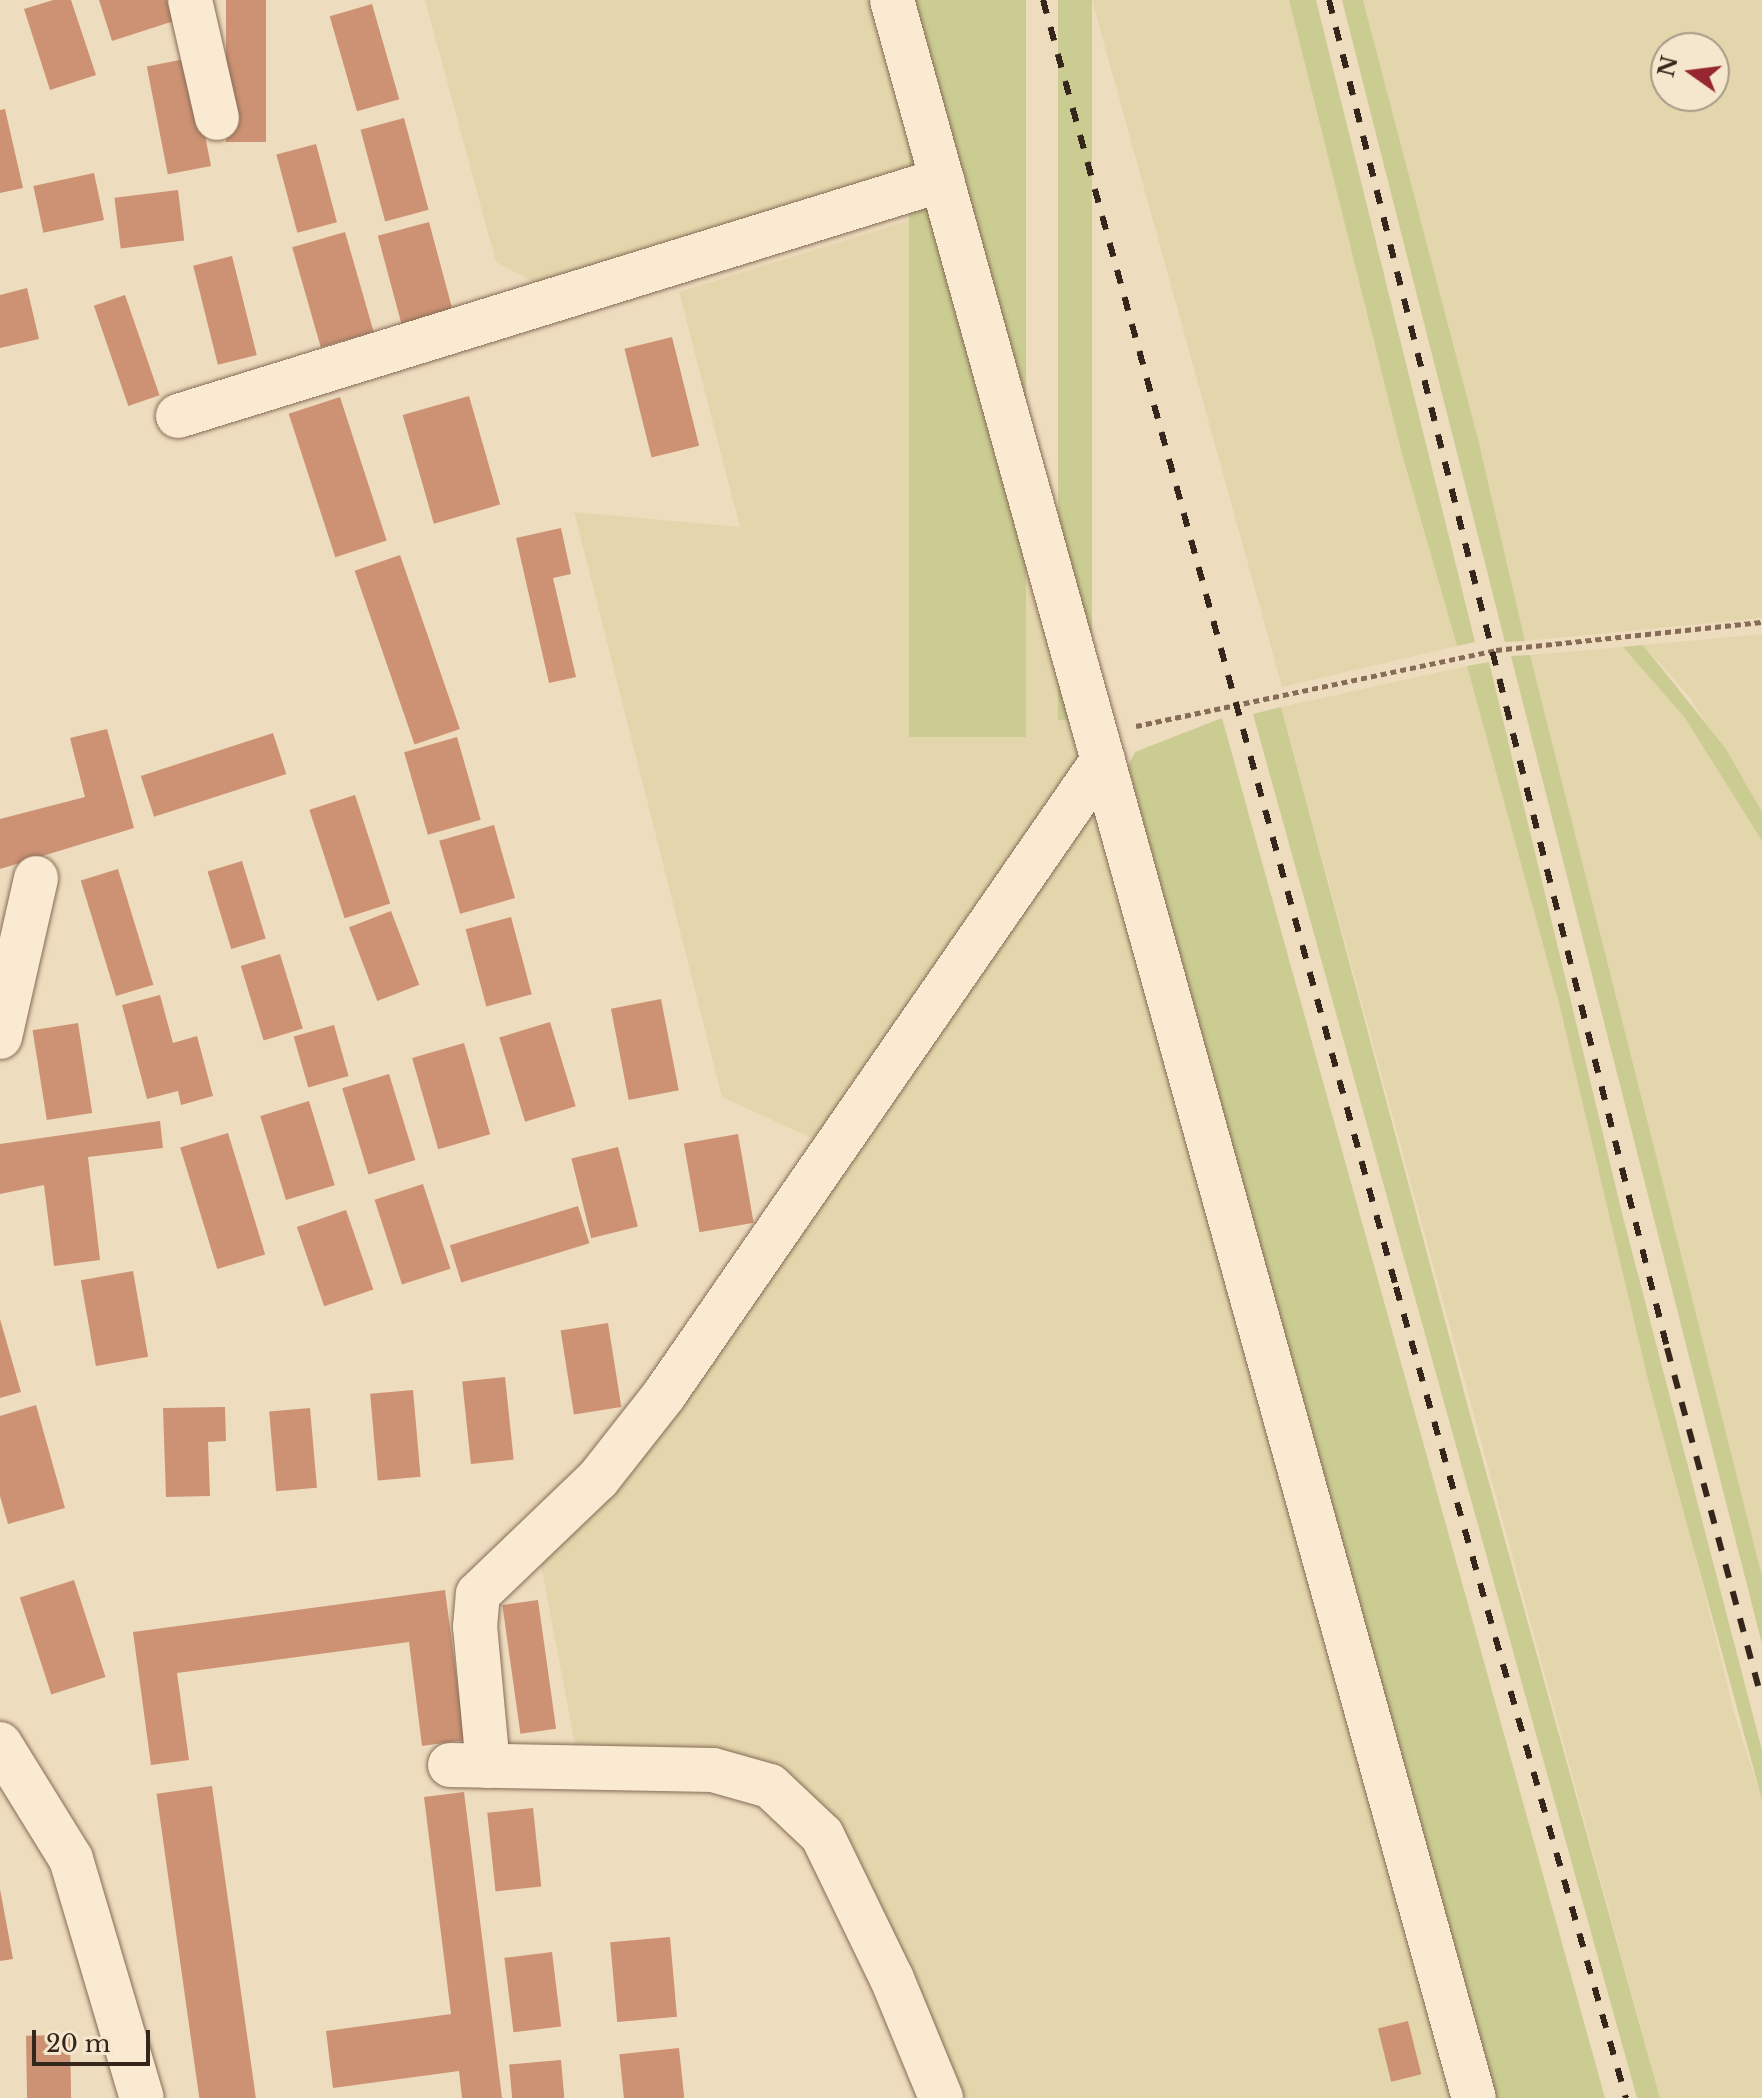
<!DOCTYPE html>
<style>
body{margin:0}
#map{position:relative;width:1762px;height:2098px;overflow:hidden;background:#eedcbe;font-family:"Libre Baskerville",serif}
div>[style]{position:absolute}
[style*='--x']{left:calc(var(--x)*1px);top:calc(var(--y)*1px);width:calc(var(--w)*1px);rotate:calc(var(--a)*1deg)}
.farmland>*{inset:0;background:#e4d6ac}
.green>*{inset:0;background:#cacc92;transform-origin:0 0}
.building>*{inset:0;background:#cd9274;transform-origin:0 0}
.path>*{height:5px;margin-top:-2.5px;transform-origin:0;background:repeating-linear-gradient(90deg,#866c57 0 6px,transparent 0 10px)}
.roads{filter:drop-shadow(0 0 2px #866c57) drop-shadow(0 0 2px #866c57)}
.minor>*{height:44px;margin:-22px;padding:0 22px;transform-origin:22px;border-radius:22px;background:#f9ead1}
.rail>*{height:6px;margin-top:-3px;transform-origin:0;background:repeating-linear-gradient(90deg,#35261c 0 14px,transparent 0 28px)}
span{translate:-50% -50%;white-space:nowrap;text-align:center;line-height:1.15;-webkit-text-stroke:8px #f5e7ce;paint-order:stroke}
.north{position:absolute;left:1650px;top:32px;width:80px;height:80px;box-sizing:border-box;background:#f5e7ce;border:2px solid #a89a87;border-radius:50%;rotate:284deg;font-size:22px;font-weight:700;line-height:32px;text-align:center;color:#35261c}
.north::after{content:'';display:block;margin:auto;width:28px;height:36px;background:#962630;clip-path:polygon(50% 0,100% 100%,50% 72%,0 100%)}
.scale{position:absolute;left:32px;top:2030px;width:118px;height:36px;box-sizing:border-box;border:4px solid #35261c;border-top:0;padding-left:10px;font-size:24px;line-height:28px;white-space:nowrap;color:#35261c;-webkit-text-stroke:6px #f5e7ce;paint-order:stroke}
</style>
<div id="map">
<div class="farmland">
<div style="clip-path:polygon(425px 0,873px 0,920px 166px,543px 287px,496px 262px)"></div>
<div style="clip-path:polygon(1092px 0,1289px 0,1402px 454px,1457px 646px,1282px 687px)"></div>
<div style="clip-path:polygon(evenodd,1363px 0,1762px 0,1762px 618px,1525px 641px,1478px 439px,1363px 0,1666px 48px,1714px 48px,1714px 96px,1666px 96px,1666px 48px)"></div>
<div style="clip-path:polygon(930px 214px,1086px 761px,820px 1142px,722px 1097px,574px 512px,740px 527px,679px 292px)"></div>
<div style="clip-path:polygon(1762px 634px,1762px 812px,1689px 696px,1643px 645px)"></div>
<div style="clip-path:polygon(1623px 647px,1685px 718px,1762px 841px,1762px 1576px,1530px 655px)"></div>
<div style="clip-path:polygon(1467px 666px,1559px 1003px,1735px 1716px,1762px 1800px,1762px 2098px,1660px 2098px,1281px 707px)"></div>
<div style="clip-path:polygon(1102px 805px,1459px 2098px,952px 2098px,808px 1796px,576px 1750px,539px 1554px,1088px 808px)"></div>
</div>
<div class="green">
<div style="left:909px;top:0;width:117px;height:737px"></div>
<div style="left:1058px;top:0;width:34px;height:720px"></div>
<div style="clip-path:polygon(1289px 0,1316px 0,1475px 642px,1457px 646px,1402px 454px)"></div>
<div style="clip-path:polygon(1342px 0,1363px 0,1478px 439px,1525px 641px,1505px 642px)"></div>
<div style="clip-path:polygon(1643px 645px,1726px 749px,1762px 812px,1762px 841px,1685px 718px,1623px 647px)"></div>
<div style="clip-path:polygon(1530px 655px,1762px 1576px,1762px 1644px,1511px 656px)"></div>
<div style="clip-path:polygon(1489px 662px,1623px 1217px,1762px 1750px,1762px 1800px,1650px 1388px,1559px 1003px,1467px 666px)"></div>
<div style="clip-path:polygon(1281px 707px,1471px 1418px,1660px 2098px,1637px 2098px,1253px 714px)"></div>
<div style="clip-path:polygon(1222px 718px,1605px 2098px,1494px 2098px,1128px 766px,1135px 752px)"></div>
</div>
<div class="building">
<div style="clip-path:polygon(53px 0,71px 0,96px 75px,50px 90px,24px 9px)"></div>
<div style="clip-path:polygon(99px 0,171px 0,177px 20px,112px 41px)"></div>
<div style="left:226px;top:0;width:40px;height:142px"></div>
<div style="left:372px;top:4px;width:99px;height:44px;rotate:74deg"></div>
<div style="left:190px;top:58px;width:110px;height:44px;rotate:79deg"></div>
<div style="clip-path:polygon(5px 109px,23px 188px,0 193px,0 110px)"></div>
<div style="left:404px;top:118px;width:95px;height:45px;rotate:75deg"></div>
<div style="left:316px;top:144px;width:81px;height:41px;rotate:75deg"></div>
<div style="left:94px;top:173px;width:48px;height:62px;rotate:78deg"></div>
<div style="left:178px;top:190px;width:51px;height:64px;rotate:83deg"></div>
<div style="left:429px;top:222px;width:91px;height:53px;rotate:75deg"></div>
<div style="left:345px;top:232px;width:104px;height:55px;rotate:74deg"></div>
<div style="left:232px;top:256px;width:102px;height:40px;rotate:76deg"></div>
<div style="clip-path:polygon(27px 288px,39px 339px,0 348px,0 295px)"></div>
<div style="left:125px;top:295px;width:106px;height:33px;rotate:71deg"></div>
<div style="left:672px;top:337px;width:112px;height:49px;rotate:76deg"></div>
<div style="left:469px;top:396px;width:113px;height:69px;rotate:74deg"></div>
<div style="left:340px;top:397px;width:151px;height:54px;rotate:72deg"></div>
<div style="clip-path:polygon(561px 528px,571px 574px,553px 578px,576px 677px,549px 683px,516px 538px)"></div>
<div style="left:400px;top:555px;width:184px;height:48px;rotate:71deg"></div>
<div style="clip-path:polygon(107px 729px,134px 828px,0 869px,0 819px,85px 797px,70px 738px)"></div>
<div style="left:273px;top:733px;width:43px;height:139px;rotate:72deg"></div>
<div style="left:457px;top:737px;width:86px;height:55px;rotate:74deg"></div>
<div style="left:355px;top:795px;width:114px;height:48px;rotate:72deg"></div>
<div style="left:494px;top:825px;width:76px;height:57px;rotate:74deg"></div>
<div style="left:242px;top:861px;width:81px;height:36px;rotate:73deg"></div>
<div style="left:118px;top:869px;width:121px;height:39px;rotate:73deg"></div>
<div style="left:391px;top:911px;width:79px;height:45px;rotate:69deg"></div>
<div style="left:511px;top:917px;width:80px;height:47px;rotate:75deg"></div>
<div style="left:280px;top:954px;width:78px;height:41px;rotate:73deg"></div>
<div style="clip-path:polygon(160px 995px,173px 1043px,197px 1036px,213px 1096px,181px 1105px,178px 1091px,147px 1099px,122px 1005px)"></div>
<div style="left:661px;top:999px;width:93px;height:51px;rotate:79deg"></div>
<div style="left:550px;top:1022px;width:88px;height:53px;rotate:73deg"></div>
<div style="left:78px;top:1023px;width:91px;height:46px;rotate:81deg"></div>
<div style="left:334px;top:1025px;width:53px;height:42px;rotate:74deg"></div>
<div style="left:464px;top:1043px;width:95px;height:54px;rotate:74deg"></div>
<div style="left:389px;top:1074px;width:90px;height:49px;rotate:73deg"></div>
<div style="left:309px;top:1101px;width:88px;height:51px;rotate:73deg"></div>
<div style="clip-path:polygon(160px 1121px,163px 1148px,88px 1157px,100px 1260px,54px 1266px,44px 1185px,0 1194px,0 1144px)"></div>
<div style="left:228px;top:1133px;width:127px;height:50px;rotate:73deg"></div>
<div style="left:738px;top:1134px;width:90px;height:55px;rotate:80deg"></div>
<div style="left:618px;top:1147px;width:82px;height:48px;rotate:76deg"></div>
<div style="left:423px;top:1184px;width:89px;height:51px;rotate:72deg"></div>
<div style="left:578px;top:1206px;width:39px;height:134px;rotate:73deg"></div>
<div style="left:346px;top:1210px;width:84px;height:52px;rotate:71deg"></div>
<div style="left:133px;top:1271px;width:87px;height:53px;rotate:80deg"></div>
<div style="clip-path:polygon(0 1319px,21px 1392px,0 1398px)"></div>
<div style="left:608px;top:1323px;width:85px;height:48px;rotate:81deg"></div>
<div style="left:505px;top:1377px;width:83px;height:43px;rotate:84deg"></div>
<div style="left:413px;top:1390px;width:87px;height:43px;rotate:85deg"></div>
<div style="clip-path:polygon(36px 1405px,65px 1508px,8px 1524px,0 1496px,0 1416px)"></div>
<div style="clip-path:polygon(225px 1407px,226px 1441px,208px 1442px,210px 1496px,166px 1497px,163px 1408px)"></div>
<div style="left:310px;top:1408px;width:80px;height:41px;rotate:85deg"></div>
<div style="left:74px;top:1580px;width:102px;height:57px;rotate:72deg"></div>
<div style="clip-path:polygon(445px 1590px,465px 1740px,422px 1746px,409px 1642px,177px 1673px,189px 1760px,151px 1765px,133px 1632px)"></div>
<div style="left:538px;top:1600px;width:130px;height:36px;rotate:82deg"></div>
<div style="left:212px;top:1786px;width:315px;height:56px;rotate:82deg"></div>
<div style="clip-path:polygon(464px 1792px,502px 2098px,462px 2098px,459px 2071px,333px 2088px,326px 2031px,451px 2014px,424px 1797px)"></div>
<div style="left:533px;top:1808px;width:79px;height:46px;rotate:84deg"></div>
<div style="clip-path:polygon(0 1889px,13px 1959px,0 1961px)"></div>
<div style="left:670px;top:1937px;width:80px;height:60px;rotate:85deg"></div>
<div style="left:552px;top:1952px;width:75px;height:48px;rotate:83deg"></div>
<div style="left:1408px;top:2021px;width:55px;height:31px;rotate:76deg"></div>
<div style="left:70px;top:2035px;width:63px;height:44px;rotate:89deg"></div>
<div style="left:679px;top:2048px;width:50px;height:60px;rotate:84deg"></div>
<div style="left:561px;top:2060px;width:38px;height:52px;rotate:85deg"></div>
</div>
<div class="path">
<div style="--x:1136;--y:726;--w:368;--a:-11.9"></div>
<div style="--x:1496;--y:650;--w:267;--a:-6"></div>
</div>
<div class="roads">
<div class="minor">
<div style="--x:190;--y:0;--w:121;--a:77.1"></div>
<div style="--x:892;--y:0;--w:2177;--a:74.5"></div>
<div style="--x:178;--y:416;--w:800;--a:-17.17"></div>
<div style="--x:0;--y:1037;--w:163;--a:-77.2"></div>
<div style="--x:0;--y:1744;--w:135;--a:58.3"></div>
<div style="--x:71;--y:1859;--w:249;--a:73.5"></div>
<div style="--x:450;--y:1765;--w:263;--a:1.1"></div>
<div style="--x:713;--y:1770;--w:59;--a:15.7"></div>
<div style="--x:770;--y:1786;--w:71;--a:43.3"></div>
<div style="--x:822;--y:1835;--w:160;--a:64.1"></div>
<div style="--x:892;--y:1979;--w:129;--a:67.6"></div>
<div style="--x:488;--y:1766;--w:140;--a:-95.3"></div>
<div style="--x:475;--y:1627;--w:33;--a:-85"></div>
<div style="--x:478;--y:1594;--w:166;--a:-43.8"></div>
<div style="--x:598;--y:1479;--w:107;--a:-51.8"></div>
<div style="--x:664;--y:1395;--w:772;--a:-55.34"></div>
</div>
</div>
<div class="rail">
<div style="--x:1043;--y:0;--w:1335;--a:74.66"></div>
<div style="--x:1396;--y:1287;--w:843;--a:74.17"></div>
<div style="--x:1329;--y:0;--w:1390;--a:75.92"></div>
<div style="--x:1667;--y:1348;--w:364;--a:74.9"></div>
</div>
<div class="north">N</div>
<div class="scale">20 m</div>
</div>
